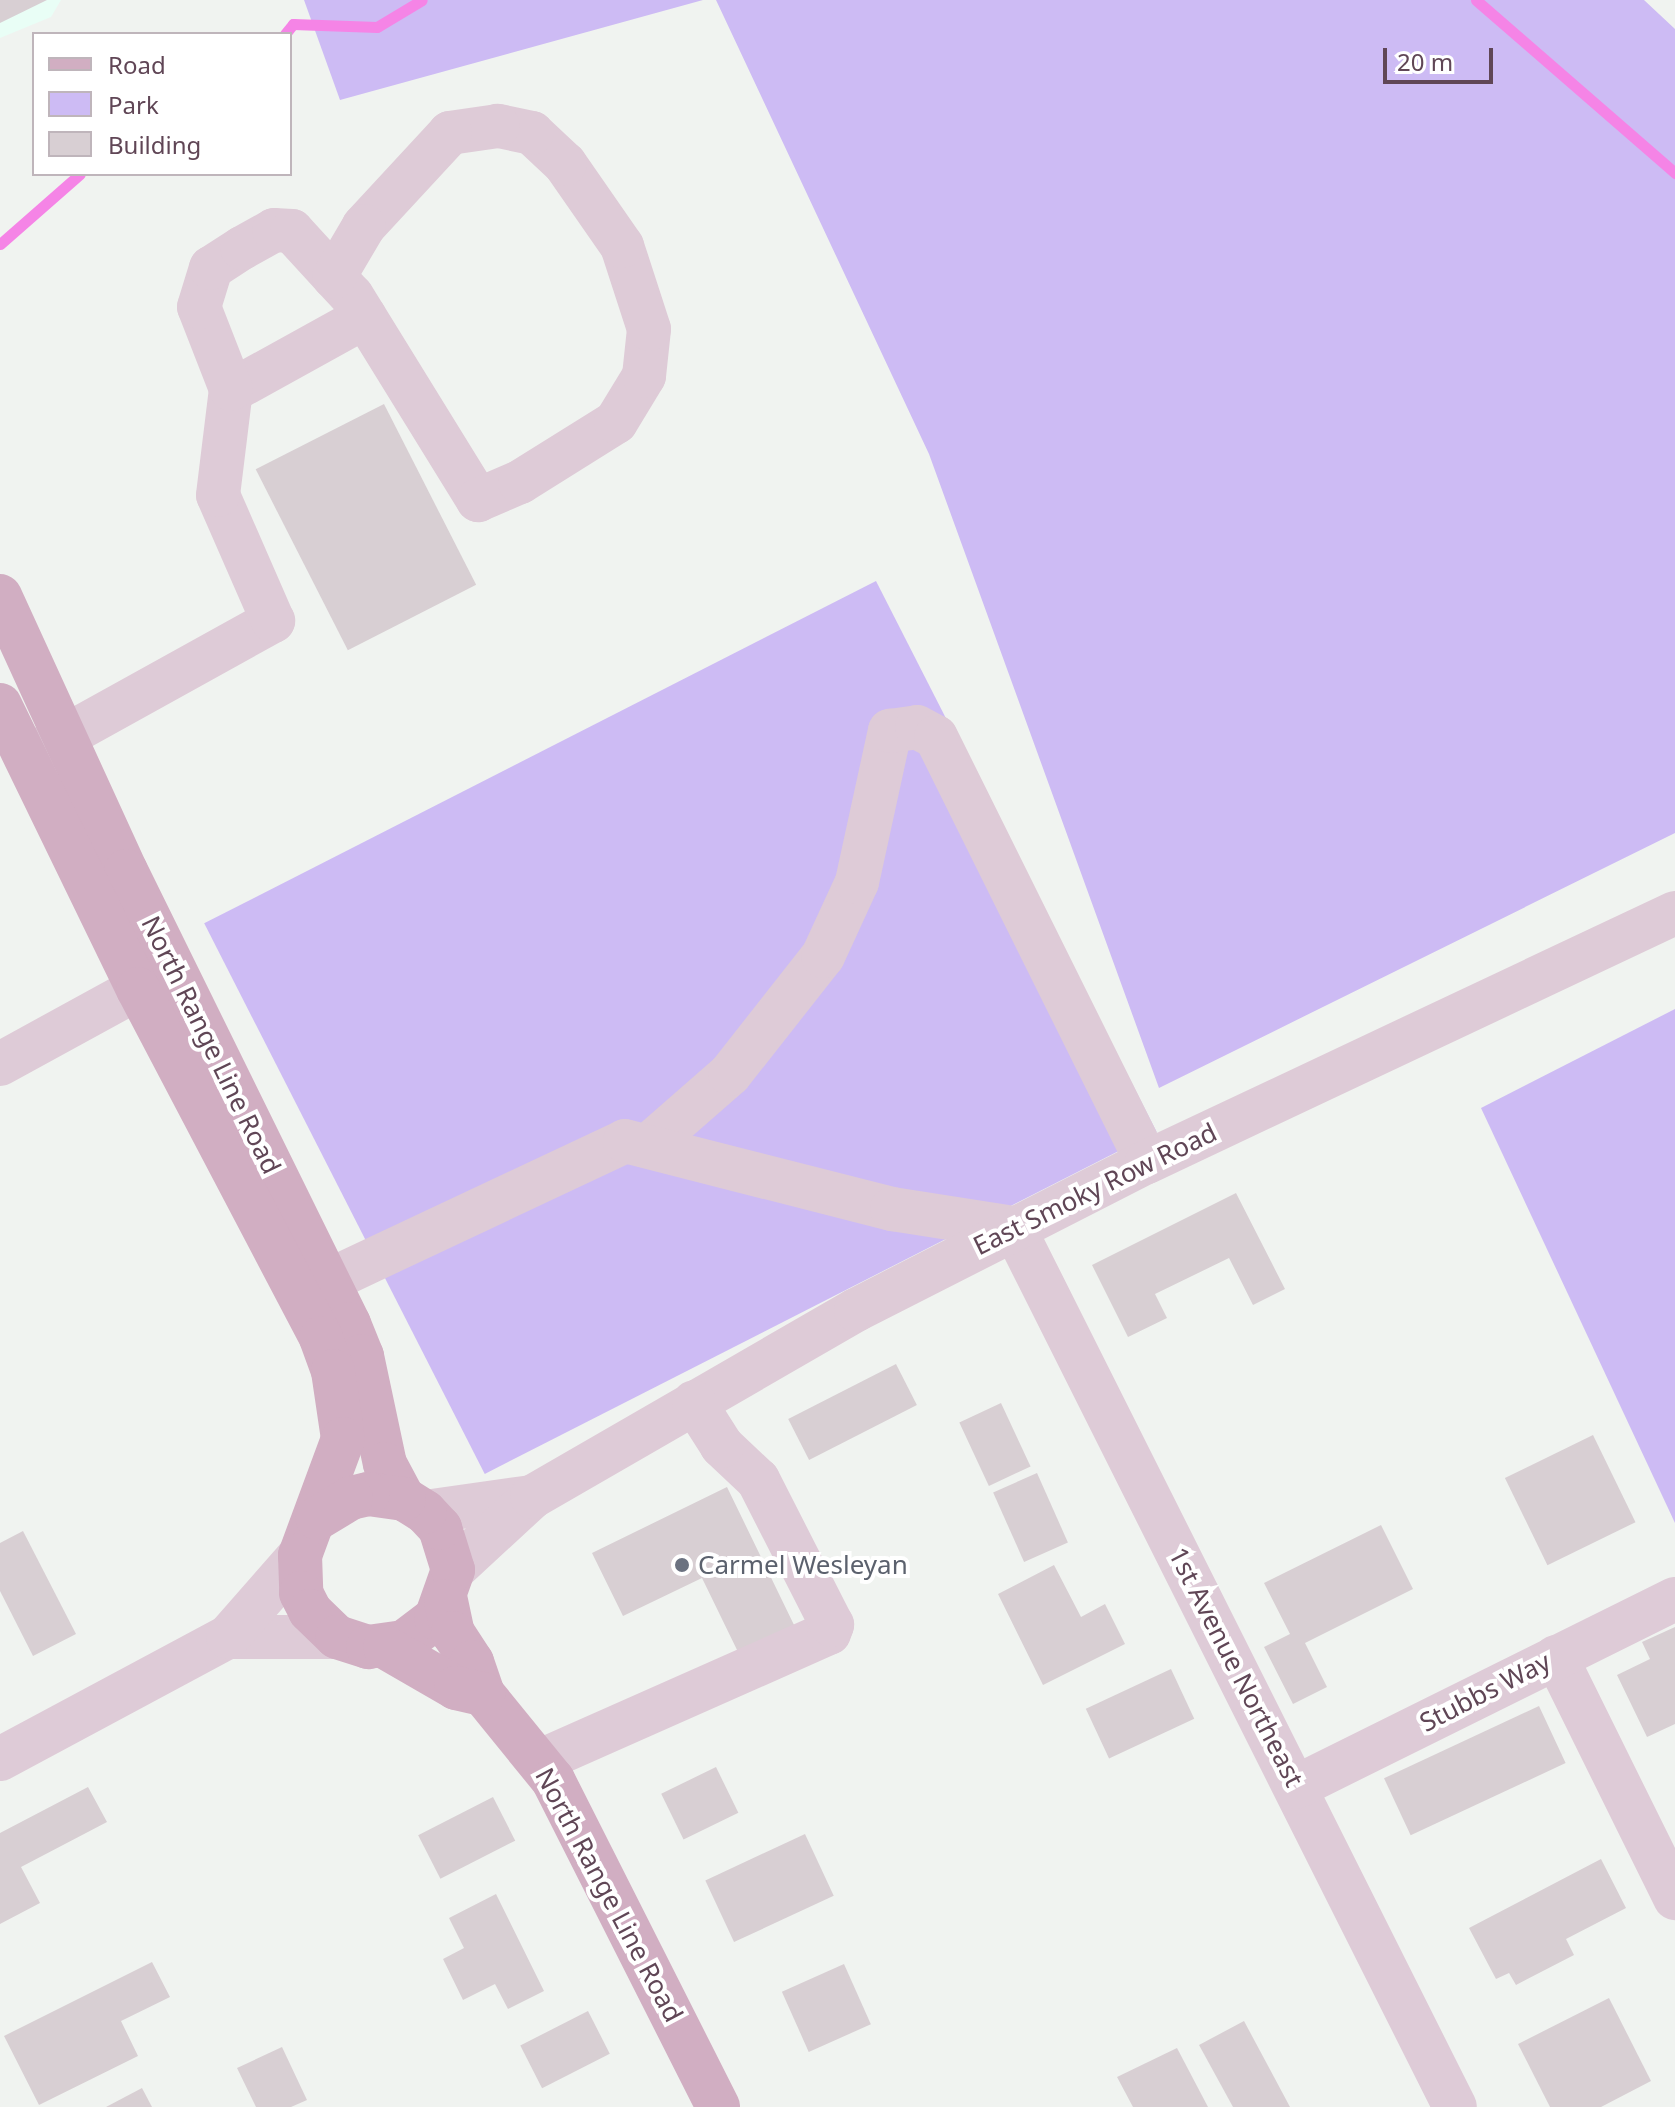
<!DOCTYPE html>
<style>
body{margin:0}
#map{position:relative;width:1675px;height:2107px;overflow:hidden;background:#f0f3f0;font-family:"Noto Sans",sans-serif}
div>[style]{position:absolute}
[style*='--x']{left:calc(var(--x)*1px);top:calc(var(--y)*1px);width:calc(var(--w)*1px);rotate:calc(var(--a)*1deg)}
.commercial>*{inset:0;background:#e9fef6}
.green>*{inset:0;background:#cdbbf4;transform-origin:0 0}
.stream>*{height:11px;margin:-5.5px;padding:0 5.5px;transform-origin:5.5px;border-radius:5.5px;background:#f584e6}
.building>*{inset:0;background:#d8cfd3;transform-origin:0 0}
.minor>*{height:44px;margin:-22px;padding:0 22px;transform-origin:22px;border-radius:22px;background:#decbd7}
.major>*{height:44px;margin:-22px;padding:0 22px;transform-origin:22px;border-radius:22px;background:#d1aec2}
.dots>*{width:22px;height:22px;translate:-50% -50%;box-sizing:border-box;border:4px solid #fff;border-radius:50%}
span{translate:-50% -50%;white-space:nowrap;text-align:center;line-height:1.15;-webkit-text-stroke:8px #fff;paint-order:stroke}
.street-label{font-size:26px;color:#604656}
.worship-label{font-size:26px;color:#5b616d}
.left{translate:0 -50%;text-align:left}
.legend{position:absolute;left:32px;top:32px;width:260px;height:144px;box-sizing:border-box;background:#fff;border:2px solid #bfb5bb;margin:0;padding:10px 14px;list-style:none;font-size:24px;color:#604656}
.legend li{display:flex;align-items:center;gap:16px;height:40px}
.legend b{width:40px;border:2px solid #bfb5bb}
.scale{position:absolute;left:1383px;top:48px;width:110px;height:36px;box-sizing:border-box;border:4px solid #604656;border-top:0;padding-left:10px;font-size:24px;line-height:28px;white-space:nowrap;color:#604656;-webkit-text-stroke:6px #fff;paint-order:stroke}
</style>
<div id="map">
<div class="commercial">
<div style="clip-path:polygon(0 0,61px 0,51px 17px,0 38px)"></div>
</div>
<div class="green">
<div style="clip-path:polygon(304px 0,703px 0,340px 100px)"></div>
<div style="clip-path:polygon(716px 0,1644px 0,1675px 29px,1675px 833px,1159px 1088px,929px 454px)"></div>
<div style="left:876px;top:581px;width:618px;height:754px;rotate:63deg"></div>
<div style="clip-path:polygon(1675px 1009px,1675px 1523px,1481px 1108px)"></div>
</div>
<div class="stream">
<div style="--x:1476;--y:0;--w:264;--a:41"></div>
<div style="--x:285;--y:34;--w:13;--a:-51"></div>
<div style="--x:293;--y:24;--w:84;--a:2"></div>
<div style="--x:377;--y:27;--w:52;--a:-31"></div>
<div style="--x:0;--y:244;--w:106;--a:-41.2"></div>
</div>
<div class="building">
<div style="clip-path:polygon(0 0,47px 0,0 23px)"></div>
<div style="left:384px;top:404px;width:203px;height:144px;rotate:63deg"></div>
<div style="clip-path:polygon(1236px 1193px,1285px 1289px,1253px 1305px,1229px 1258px,1155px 1294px,1167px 1318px,1128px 1337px,1092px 1265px)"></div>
<div style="left:896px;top:1364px;width:46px;height:121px;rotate:63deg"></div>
<div style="left:1001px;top:1403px;width:70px;height:46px;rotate:65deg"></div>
<div style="left:1593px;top:1435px;width:97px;height:98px;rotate:64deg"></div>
<div style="left:1037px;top:1473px;width:76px;height:48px;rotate:66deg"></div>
<div style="clip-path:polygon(727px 1487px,795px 1627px,739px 1654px,702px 1578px,623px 1616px,592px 1553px)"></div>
<div style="clip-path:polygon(1381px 1525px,1413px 1589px,1305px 1643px,1327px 1687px,1293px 1704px,1264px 1647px,1290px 1634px,1264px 1583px)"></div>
<div style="clip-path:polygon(23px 1531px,76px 1634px,33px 1656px,0 1591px,0 1543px)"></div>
<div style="clip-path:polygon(1054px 1565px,1081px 1617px,1105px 1604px,1125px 1644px,1043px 1685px,998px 1594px)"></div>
<div style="clip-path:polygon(1675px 1627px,1675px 1724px,1647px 1737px,1617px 1675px,1650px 1659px,1642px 1642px)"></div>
<div style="left:1171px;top:1669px;width:55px;height:94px;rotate:65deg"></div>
<div style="left:1539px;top:1706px;width:63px;height:171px;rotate:65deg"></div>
<div style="left:716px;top:1767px;width:51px;height:61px;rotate:64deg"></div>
<div style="clip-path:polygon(88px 1787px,107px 1822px,21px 1867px,40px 1903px,0 1924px,0 1833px)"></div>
<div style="left:493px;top:1797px;width:49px;height:84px;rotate:63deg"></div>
<div style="left:805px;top:1834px;width:68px;height:110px;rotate:65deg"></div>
<div style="clip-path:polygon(1601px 1859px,1626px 1908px,1566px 1939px,1574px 1955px,1516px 1985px,1509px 1973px,1496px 1979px,1469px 1928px)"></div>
<div style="clip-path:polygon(496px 1894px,544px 1991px,508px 2009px,495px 1984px,463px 2000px,443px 1959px,464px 1948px,449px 1918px)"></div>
<div style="clip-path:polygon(152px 1962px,170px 1997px,121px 2021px,138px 2056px,39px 2105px,4px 2036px)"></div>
<div style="left:844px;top:1964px;width:66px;height:68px;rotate:66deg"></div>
<div style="clip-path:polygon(1609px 1998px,1651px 2081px,1601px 2107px,1550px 2107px,1518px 2044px)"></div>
<div style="left:588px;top:2011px;width:48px;height:76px;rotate:63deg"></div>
<div style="clip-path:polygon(1244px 2021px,1290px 2107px,1233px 2107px,1199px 2045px)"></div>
<div style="clip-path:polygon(282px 2047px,307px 2100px,291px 2107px,256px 2107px,237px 2068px)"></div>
<div style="clip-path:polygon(1177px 2048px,1208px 2107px,1133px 2107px,1117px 2077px)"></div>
<div style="clip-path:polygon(142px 2088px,152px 2107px,106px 2107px)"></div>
</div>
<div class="minor">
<div style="--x:231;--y:391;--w:153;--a:-28.9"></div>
<div style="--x:31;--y:755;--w:277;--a:-29"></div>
<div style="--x:273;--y:621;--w:137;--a:-113.6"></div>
<div style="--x:218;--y:495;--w:107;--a:-83"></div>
<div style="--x:231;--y:389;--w:88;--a:-111.3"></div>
<div style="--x:199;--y:307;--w:41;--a:-72.9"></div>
<div style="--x:211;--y:268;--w:37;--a:-33"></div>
<div style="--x:242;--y:248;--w:37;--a:-29"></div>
<div style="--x:274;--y:230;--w:18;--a:3"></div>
<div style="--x:292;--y:231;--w:62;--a:47.6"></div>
<div style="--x:334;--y:277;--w:26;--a:47"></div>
<div style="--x:352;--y:296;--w:240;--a:58.3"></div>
<div style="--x:478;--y:500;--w:46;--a:-23.2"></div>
<div style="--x:520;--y:482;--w:113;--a:-32"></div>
<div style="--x:616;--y:422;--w:54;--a:-58.7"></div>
<div style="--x:644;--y:376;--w:47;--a:-83.9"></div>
<div style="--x:649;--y:329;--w:87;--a:-108"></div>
<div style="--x:622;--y:246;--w:100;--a:-124.8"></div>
<div style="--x:565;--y:164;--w:45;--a:-136.8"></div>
<div style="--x:532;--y:133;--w:35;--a:-168"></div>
<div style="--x:498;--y:126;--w:49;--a:171.7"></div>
<div style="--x:450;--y:133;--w:127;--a:132.8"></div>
<div style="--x:364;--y:226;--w:59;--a:120.5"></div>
<div style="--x:0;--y:1064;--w:194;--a:-28.7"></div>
<div style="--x:650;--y:1144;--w:106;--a:-41.2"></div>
<div style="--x:730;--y:1074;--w:150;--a:-51.8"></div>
<div style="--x:823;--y:956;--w:81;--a:-65.3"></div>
<div style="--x:857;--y:882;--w:155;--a:-77.7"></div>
<div style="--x:890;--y:731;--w:27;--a:-8"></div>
<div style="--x:917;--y:727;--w:21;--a:28"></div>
<div style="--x:936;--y:737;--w:474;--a:63.6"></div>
<div style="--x:1014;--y:1228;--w:983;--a:63.36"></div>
<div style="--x:328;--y:1281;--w:328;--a:-25.2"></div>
<div style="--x:625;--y:1141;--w:276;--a:14.3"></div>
<div style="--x:892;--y:1209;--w:123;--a:8.9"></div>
<div style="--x:425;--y:1512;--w:108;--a:-8"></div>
<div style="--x:453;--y:1570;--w:108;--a:-42.7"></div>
<div style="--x:532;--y:1497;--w:374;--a:-30"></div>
<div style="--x:856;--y:1310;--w:326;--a:-27"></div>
<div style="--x:1147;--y:1162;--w:584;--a:-25.25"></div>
<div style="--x:228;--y:1637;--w:109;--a:0"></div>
<div style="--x:1556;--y:1657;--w:269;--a:63.7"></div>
<div style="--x:0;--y:1759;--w:259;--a:-28.2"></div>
<div style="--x:228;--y:1637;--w:109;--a:-48.7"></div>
<div style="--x:540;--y:1761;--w:316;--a:-23.9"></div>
<div style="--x:829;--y:1633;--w:9;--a:-69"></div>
<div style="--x:832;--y:1625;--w:163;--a:-117"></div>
<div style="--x:758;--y:1480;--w:50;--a:-136.6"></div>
<div style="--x:722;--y:1446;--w:52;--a:-122.5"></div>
<div style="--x:1296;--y:1787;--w:423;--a:-26.4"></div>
</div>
<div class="major">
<div style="--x:0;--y:596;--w:302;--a:65.4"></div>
<div style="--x:126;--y:871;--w:505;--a:63.79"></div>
<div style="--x:349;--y:1324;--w:35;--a:68"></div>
<div style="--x:362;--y:1356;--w:110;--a:78"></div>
<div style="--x:385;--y:1464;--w:40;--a:62"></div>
<div style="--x:0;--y:705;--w:316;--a:64.1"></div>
<div style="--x:138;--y:989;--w:394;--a:62.3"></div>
<div style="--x:321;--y:1338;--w:35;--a:70"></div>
<div style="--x:333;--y:1371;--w:69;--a:81.6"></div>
<div style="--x:343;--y:1439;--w:124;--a:110.3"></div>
<div style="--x:300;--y:1555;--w:38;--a:88"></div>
<div style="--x:301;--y:1593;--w:20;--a:63"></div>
<div style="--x:310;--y:1611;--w:37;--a:44"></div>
<div style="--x:337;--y:1637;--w:33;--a:18"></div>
<div style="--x:368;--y:1647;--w:36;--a:-8"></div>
<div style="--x:404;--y:1642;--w:40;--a:-37"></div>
<div style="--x:436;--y:1618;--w:51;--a:-70.5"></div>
<div style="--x:453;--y:1570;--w:44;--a:-107.2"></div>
<div style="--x:440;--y:1528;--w:22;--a:-133"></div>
<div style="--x:425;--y:1512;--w:25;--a:-148"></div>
<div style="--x:404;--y:1499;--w:36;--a:-172"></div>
<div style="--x:368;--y:1494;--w:17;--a:167"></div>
<div style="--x:351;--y:1498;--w:39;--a:149"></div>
<div style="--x:446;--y:1601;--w:33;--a:78"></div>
<div style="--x:453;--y:1633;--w:35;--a:57"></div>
<div style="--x:472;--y:1662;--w:34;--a:71"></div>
<div style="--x:483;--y:1694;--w:111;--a:50.9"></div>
<div style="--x:553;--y:1780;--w:366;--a:63.2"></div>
<div style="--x:385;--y:1647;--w:82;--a:30"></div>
<div style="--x:456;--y:1688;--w:28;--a:13"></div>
</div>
<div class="dots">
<div style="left:682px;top:1565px;background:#6b7280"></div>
</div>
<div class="street-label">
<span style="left:211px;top:1045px;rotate:64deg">North Range Line Road</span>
<span style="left:1095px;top:1189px;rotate:-26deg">East Smoky Row Road</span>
<span style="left:1236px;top:1667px;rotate:63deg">1st Avenue Northeast</span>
<span style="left:1485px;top:1692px;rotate:-27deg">Stubbs Way</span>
<span style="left:609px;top:1895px;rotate:62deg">North Range Line Road</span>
</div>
<div class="worship-label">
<span class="left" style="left:698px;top:1565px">Carmel Wesleyan</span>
</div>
<ul class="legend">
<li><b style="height:10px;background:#d1aec2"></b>Road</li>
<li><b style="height:22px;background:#cdbbf4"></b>Park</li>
<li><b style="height:22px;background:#d8cfd3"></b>Building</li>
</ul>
<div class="scale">20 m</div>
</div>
